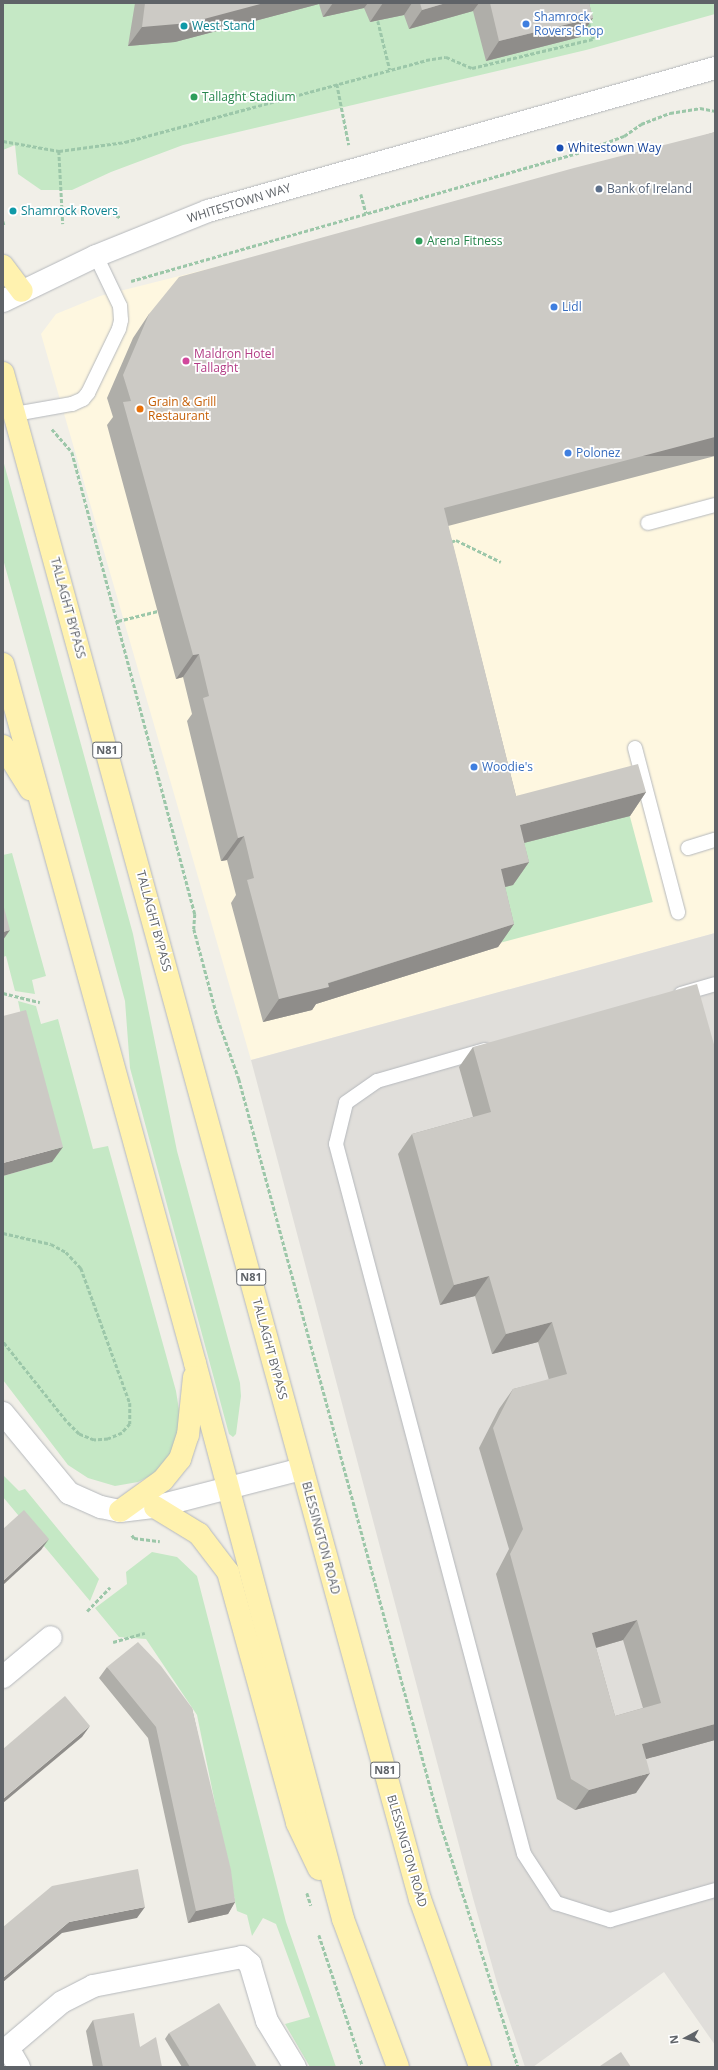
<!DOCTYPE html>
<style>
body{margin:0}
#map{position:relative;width:718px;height:2070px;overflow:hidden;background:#f1efe8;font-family:"Open Sans",sans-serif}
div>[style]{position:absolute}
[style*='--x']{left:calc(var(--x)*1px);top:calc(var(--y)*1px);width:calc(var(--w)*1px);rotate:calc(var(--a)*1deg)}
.commercial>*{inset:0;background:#fef7e0}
.industrial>*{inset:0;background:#e0deda}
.green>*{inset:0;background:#c5e8c5;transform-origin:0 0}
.path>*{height:2.5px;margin-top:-1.25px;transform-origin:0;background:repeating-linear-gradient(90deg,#9cc7a9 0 4px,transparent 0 6px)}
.roads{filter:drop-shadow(0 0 1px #b5b8bc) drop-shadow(0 0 1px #b5b8bc)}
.lane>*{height:14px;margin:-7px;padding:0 7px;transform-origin:7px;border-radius:7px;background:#fff}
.street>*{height:22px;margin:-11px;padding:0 11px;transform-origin:11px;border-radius:11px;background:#fff}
.secondary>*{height:22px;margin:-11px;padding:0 11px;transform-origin:11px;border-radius:11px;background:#fff}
.primary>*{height:22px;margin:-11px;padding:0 11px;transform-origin:11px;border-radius:11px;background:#fff2af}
.wall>*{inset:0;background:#afaea9}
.shaded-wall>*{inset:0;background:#8f8d8a;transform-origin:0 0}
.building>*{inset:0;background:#cccac5}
.dots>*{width:11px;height:11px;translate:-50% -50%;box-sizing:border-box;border:2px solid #fff;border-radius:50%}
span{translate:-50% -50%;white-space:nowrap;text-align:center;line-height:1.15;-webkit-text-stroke:3.5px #fff;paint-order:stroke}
.shield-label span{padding:1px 3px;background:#fff;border:1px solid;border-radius:3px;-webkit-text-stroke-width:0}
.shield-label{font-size:11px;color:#5f6368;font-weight:700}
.shop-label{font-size:12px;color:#366cbe}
.left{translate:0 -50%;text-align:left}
.culture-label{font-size:12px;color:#0d838f}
.leisure-label{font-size:12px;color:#27864d}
.transit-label{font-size:12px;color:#164399}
.service-label{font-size:12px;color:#4e5e75}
.street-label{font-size:12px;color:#5f6368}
.hotel-label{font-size:12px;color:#b23c85}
.food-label{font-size:12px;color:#c56008}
.frame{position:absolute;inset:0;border:4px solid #5f6368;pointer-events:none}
.north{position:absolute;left:666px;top:2018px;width:40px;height:40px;-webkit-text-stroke:3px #fff;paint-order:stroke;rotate:263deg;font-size:11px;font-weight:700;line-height:16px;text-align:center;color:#5f6368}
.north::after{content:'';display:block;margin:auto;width:14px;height:18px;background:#5f6368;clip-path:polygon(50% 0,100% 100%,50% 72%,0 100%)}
</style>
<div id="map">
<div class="commercial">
<div style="clip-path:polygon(715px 141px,715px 933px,251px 1060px,41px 334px,56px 314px,100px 296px)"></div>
</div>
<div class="industrial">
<div style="clip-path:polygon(715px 933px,715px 2045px,664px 1972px,533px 2067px,525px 2067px,499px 1990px,473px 1898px,251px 1060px)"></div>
</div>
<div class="green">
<div style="clip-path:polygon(3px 3px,715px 3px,715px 14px,586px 50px,183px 145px,111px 172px,72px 190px,41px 190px,18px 174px,15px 145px,3px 150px)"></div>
<div style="clip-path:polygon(3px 460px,133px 934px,177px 1151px,240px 1383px,241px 1396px,236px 1434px,233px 1437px,229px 1434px,130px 1068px,125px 1001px,3px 559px)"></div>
<div style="left:622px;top:787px;width:119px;height:158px;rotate:75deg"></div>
<div style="clip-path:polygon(12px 853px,46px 976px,32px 980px,35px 994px,15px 991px,6px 956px,3px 957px,3px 855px)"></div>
<div style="clip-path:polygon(18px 1001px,36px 1006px,41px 1024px,58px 1019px,93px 1149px,108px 1146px,176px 1391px,181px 1423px,176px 1441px,168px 1458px,156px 1473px,138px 1482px,115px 1486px,88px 1478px,68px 1465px,3px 1380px,3px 1176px,52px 1162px)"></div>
<div style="clip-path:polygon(3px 1475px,19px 1491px,25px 1489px,99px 1579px,90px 1601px,3px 1497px)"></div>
<div style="clip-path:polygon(152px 1552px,177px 1557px,197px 1576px,286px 1922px,336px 2067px,310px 2067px,285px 2024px,310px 2017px,276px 1924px,263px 1918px,252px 1936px,247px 1915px,237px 1911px,197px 1715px,146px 1639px,119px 1637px,95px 1608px,127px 1584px,126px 1572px)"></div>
</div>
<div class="path">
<div style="--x:378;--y:21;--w:50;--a:76.2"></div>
<div style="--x:337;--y:84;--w:62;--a:78.9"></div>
<div style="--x:3;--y:141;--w:57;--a:10.1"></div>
<div style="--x:59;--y:151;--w:67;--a:-7.8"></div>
<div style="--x:125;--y:142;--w:312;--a:-15.2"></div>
<div style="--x:426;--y:60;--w:20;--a:-9"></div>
<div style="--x:446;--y:57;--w:28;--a:23"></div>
<div style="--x:472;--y:68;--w:124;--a:-13.5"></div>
<div style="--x:593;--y:39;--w:18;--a:-106"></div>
<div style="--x:59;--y:151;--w:73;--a:86.9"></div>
<div style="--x:361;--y:194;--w:20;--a:75"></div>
<div style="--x:100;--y:208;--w:23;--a:25"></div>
<div style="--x:3;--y:221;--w:4;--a:76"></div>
<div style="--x:131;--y:281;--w:468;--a:-16"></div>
<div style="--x:581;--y:152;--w:46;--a:-20.4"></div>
<div style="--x:624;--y:136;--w:21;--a:-35"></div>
<div style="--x:641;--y:124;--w:31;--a:-21"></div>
<div style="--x:670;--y:113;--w:30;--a:-9"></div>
<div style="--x:700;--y:108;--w:15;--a:11"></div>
<div style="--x:52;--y:429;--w:30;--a:49"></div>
<div style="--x:72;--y:452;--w:478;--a:75.1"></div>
<div style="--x:195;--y:914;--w:15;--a:94"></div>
<div style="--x:194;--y:929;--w:93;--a:75.1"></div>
<div style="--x:218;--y:1019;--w:64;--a:70.7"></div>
<div style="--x:239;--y:1079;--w:767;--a:74.88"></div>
<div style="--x:439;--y:1819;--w:260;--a:72.3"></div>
<div style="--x:451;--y:542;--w:5;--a:-22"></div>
<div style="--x:456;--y:540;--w:50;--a:26.1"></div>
<div style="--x:118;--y:621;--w:41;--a:-14"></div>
<div style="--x:3;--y:993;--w:38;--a:14"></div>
<div style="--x:3;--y:1233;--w:49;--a:12.9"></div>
<div style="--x:51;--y:1244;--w:17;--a:28"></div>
<div style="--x:66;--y:1252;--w:22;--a:47"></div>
<div style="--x:81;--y:1268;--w:144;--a:70.1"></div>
<div style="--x:130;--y:1403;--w:21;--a:90"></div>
<div style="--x:130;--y:1424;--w:12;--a:132"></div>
<div style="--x:122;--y:1433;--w:15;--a:157"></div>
<div style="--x:108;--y:1439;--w:14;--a:176"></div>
<div style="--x:94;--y:1440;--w:16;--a:-158"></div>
<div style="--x:79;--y:1434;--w:18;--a:-135"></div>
<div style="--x:66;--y:1421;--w:101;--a:-128.6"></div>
<div style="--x:132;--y:1535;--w:4;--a:56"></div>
<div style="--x:134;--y:1538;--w:26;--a:7"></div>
<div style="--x:87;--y:1611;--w:33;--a:-46"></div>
<div style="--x:113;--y:1642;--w:33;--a:-16"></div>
<div style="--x:307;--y:1893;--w:13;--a:72"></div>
<div style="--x:319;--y:1935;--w:139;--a:71.6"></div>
</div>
<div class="roads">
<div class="lane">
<div style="--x:15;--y:414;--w:58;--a:-10"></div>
<div style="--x:72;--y:404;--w:12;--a:-24"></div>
<div style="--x:83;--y:399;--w:8;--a:-50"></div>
<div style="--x:88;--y:393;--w:71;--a:-64.2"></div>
<div style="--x:119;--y:329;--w:9;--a:-77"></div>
<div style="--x:121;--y:320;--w:14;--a:-94"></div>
<div style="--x:120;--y:306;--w:55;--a:-115.6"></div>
<div style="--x:648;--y:523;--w:69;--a:-15"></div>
<div style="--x:635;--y:748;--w:170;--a:75.3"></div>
<div style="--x:688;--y:848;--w:28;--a:-17"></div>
<div style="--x:681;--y:994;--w:35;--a:-16"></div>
<div style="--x:485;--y:1050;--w:112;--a:164"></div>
<div style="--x:377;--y:1081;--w:38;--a:145"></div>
<div style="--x:346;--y:1103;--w:42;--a:103.7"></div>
<div style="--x:336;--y:1144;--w:734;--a:75.17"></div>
<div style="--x:524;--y:1854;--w:59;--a:56.9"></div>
<div style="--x:556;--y:1903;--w:57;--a:17.5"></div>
<div style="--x:610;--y:1920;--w:109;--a:-15.9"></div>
</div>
<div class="street">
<div style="--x:3;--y:1677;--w:62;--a:-39.8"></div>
<div style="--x:8;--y:2048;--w:22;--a:60"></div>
<div style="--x:3;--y:2052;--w:77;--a:-40.3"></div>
<div style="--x:62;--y:2002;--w:35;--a:-27"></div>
<div style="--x:93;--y:1986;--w:152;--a:-11"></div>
<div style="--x:242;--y:1957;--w:11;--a:41"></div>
<div style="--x:250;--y:1964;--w:59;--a:73.4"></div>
<div style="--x:267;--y:2021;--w:54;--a:58.7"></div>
</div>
<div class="secondary">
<div style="--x:3;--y:301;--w:103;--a:-25.8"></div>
<div style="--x:96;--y:256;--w:121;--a:-21.9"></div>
<div style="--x:208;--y:211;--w:527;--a:-15.75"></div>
<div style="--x:3;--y:1413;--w:104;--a:50.5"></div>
<div style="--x:69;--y:1493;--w:35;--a:24"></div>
<div style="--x:101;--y:1507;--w:19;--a:12"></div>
<div style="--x:120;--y:1511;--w:35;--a:-7"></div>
<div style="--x:155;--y:1507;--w:152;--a:-14.5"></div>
</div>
<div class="primary">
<div style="--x:3;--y:266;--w:31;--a:53"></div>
<div style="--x:3;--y:373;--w:1582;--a:74.72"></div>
<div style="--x:420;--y:1899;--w:178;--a:70.3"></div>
<div style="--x:3;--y:664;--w:725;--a:74.64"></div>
<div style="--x:195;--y:1363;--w:575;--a:75.09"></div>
<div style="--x:343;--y:1919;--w:158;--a:69.6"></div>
<div style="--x:3;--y:746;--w:51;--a:57.9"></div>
<div style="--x:155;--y:1507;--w:52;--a:31.5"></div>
<div style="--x:199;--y:1534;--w:48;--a:52.7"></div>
<div style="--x:228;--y:1572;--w:260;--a:74.6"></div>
<div style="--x:297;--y:1823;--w:51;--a:64.4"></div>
<div style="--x:120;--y:1511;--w:53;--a:-35.8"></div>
<div style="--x:163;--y:1480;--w:27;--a:-51"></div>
<div style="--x:180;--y:1459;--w:25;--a:-72"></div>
<div style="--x:188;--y:1435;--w:58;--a:-84.1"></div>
</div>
</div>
<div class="wall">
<div style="clip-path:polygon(135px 3px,589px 3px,593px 18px,580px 37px,486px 61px,473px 11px,409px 29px,404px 15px,370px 22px,364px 8px,323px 17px,319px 4px,175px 42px,128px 46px)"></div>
<div style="clip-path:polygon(715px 132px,715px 456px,448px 526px,516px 796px,646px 792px,630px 816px,524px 843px,529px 862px,513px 885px,505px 887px,514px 924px,498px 947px,316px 1004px,312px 1010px,263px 1022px,231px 903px,236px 895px,227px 860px,221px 861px,187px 721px,192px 714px,183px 677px,176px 679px,107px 425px,113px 417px,107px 398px,133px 338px,149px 314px)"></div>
<div style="clip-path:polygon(evenodd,473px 1047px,715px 1048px,715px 1740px,646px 1759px,636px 1793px,575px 1810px,557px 1799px,496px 1574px,509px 1549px,479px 1448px,499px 1409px,513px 1389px,549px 1380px,538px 1342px,492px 1354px,475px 1296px,440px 1305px,398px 1154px,412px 1134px,473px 1117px,459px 1067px,473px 1047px,623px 1640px,643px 1708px,615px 1716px,596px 1648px,623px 1640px)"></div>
<div style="clip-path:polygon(107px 1667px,192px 1708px,235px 1902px,228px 1914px,188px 1923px,148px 1738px,99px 1678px)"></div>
<div style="clip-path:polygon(93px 2020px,140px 2047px,162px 2067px,93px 2067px,86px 2031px)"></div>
<div style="clip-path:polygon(169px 2033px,257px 2067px,182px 2067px,165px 2039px)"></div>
</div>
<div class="shaded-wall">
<div style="clip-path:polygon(264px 3px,319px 3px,319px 4px,175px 42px,128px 46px,142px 27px)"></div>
<div style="clip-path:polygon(333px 3px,368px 3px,364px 8px,323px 17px)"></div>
<div style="clip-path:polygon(383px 3px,412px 3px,404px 15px,370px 22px)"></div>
<div style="clip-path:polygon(446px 3px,479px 3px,473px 11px,409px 29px,422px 10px)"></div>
<div style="clip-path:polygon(593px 18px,580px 37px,486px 61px,499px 41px)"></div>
<div style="left:715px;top:437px;width:19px;height:280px;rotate:90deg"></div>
<div style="clip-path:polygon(199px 654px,183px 677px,176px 679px,193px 655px)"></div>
<div style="clip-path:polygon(646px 792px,630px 816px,504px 848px,520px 825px)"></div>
<div style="clip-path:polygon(244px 836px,227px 860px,221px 861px,238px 838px)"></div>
<div style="clip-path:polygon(529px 862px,513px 885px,485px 892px,501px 869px)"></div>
<div style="clip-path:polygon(514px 924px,498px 947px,316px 1004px,312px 1010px,263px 1022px,279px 999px)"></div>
<div style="clip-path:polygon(10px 930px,3px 940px,3px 932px)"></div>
<div style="clip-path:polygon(63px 1147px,52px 1162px,3px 1176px,3px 1163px)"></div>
<div style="clip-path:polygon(489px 1276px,475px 1296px,440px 1305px,454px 1285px)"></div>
<div style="clip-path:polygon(552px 1322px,538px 1342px,492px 1354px,506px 1334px)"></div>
<div style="clip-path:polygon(49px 1539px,41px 1550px,3px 1585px,3px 1581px)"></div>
<div style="clip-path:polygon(637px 1620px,623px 1640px,578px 1653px,592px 1633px)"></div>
<div style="clip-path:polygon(715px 1724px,715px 1740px,628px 1764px,642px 1744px)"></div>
<div style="clip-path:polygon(90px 1726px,82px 1737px,3px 1803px,3px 1799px)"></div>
<div style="clip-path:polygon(650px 1773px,636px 1793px,575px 1810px,589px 1790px)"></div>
<div style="clip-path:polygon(235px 1902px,228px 1914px,188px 1923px,196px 1911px)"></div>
<div style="clip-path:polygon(145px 1907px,137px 1918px,62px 1933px,3px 1982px,3px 1978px,69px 1922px)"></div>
</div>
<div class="building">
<div style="clip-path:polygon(145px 3px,264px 3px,189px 23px,142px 27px)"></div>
<div style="clip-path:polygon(420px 3px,446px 3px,422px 10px)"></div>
<div style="clip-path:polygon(490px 3px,589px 3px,593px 18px,499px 41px)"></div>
<div style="clip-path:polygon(715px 132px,715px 437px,444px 508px,516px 796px,638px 764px,646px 792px,520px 825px,529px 862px,501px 869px,514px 924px,328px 983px,329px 987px,279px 999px,247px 880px,254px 878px,244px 836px,238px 838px,203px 698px,209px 696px,199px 654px,193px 655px,123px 402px,131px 401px,123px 375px,149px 314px,179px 277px,574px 168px)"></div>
<div style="clip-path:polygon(3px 904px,10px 930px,3px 932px)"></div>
<div style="clip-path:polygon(evenodd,697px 984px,715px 1048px,715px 1724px,642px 1744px,650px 1773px,589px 1790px,571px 1779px,510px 1554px,523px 1529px,493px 1428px,513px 1389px,567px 1374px,552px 1322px,506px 1334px,489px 1276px,454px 1285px,412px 1134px,491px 1112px,473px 1047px,697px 984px,637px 1620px,661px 1703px,615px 1716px,592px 1633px,637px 1620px)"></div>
<div style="clip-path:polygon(26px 1010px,63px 1147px,3px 1163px,3px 1016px)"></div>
<div style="clip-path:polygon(24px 1510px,49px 1539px,3px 1581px,3px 1529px)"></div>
<div style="clip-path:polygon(138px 1642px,161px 1666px,192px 1708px,231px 1870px,235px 1902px,196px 1911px,156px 1727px,107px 1667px)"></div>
<div style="clip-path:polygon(65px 1696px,90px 1726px,3px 1799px,3px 1749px)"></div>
<div style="clip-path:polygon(138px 1869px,145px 1907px,69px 1922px,3px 1978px,3px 1927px,52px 1886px)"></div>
<div style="clip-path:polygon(219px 2003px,257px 2067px,190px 2067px,169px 2033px)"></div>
<div style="clip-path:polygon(134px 2013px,140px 2047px,156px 2037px,162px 2067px,103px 2067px,93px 2020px)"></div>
<div style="clip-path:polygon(621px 2052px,631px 2067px,600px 2067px,600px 2066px)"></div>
</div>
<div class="dots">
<div style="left:526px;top:24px;background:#3f7fe0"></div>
<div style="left:184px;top:26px;background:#0f9aa8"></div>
<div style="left:194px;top:97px;background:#2e9e5b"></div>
<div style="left:560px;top:148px;background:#1a4fb4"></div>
<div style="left:599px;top:189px;background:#5c6f8a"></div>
<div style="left:13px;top:211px;background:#0f9aa8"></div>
<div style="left:419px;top:241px;background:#2e9e5b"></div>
<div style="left:554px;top:307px;background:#3f7fe0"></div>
<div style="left:186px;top:361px;background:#d1479c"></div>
<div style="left:140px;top:409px;background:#e8710a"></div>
<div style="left:568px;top:453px;background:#3f7fe0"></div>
<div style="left:474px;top:767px;background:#3f7fe0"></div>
</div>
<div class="shield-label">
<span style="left:107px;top:750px">N81</span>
<span style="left:251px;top:1277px">N81</span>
<span style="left:385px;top:1770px">N81</span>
</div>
<div class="shop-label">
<span class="left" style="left:534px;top:24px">Shamrock<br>Rovers Shop</span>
<span class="left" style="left:562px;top:307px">Lidl</span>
<span class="left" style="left:576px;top:453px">Polonez</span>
<span class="left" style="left:482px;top:767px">Woodie's</span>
</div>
<div class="culture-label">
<span class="left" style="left:192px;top:26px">West Stand</span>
<span class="left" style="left:21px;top:211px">Shamrock Rovers</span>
</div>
<div class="leisure-label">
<span class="left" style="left:202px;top:97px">Tallaght Stadium</span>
<span class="left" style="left:427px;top:241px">Arena Fitness</span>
</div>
<div class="transit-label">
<span class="left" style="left:568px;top:148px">Whitestown Way</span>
</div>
<div class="service-label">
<span class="left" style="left:607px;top:189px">Bank of Ireland</span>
</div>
<div class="street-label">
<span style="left:239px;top:203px;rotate:-17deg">WHITESTOWN WAY</span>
<span style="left:68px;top:608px;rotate:75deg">TALLAGHT BYPASS</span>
<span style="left:154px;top:921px;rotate:75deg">TALLAGHT BYPASS</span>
<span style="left:270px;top:1349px;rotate:75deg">TALLAGHT BYPASS</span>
<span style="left:321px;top:1538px;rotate:75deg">BLESSINGTON ROAD</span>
<span style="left:407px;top:1851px;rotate:74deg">BLESSINGTON ROAD</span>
</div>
<div class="hotel-label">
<span class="left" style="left:194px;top:361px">Maldron Hotel<br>Tallaght</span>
</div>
<div class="food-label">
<span class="left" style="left:148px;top:409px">Grain &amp; Grill<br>Restaurant</span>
</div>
<div class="frame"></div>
<div class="north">N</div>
</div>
